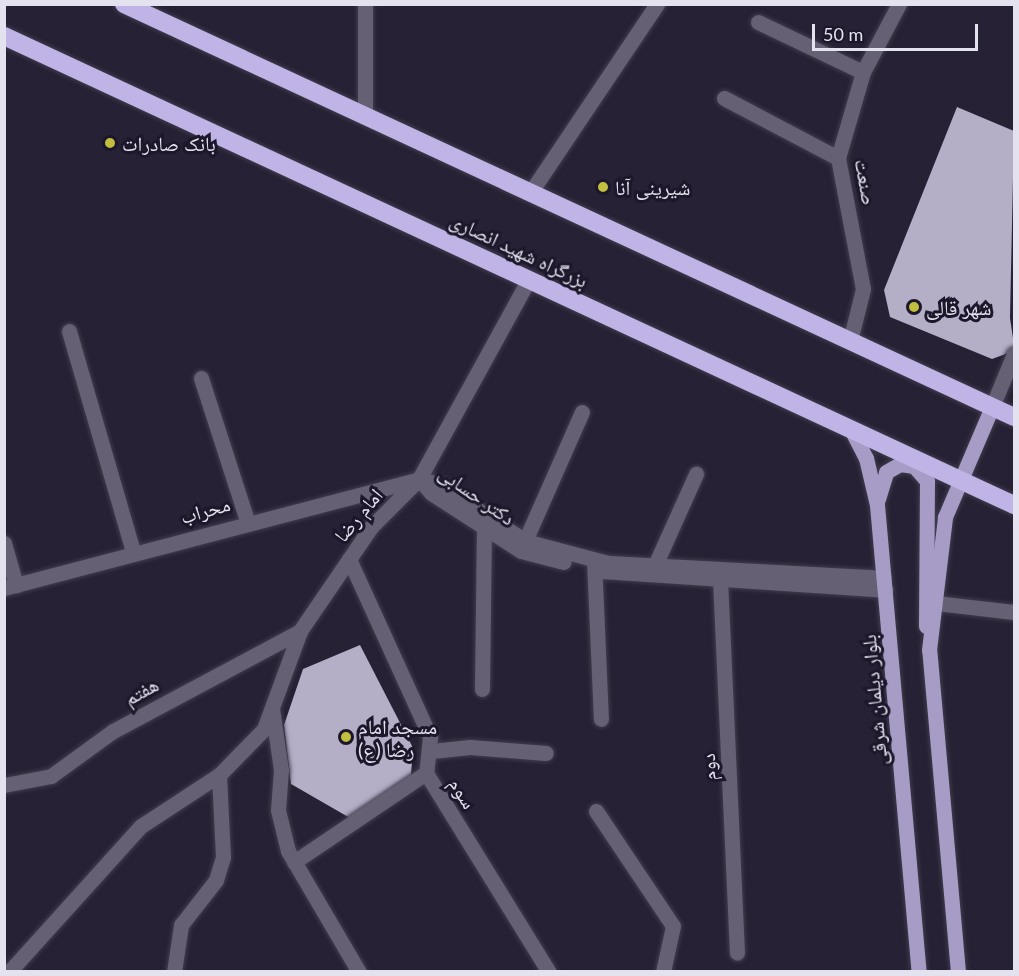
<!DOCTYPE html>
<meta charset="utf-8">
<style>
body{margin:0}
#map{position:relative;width:1019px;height:976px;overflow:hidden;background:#262134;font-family:Lato,"Noto Naskh Arabic",sans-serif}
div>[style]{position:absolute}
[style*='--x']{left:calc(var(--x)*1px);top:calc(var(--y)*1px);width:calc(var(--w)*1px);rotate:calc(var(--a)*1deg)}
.building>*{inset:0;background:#b4aec7}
.roads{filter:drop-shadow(0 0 2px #413c4e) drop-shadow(0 0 2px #413c4e)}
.street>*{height:15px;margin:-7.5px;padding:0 7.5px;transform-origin:7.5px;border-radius:7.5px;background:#656074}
.primary>*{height:15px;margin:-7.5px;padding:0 7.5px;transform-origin:7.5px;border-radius:7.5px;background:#a69cc5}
.highway>*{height:18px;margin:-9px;padding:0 9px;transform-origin:9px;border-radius:9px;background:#bfb4e5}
.dots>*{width:16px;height:16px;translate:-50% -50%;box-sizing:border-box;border:3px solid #1c172a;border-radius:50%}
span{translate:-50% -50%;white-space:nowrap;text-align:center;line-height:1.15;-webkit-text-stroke:6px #1c172a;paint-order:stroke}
.poi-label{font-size:20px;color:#e4e2ef}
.left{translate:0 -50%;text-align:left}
.street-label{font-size:20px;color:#e4e2ef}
.frame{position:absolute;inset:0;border:6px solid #e4e2ef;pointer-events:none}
.scale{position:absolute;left:812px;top:24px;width:166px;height:27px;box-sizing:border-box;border:3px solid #e4e2ef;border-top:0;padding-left:8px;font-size:18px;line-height:21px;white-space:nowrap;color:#e4e2ef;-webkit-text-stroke:4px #1c172a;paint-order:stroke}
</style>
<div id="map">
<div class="building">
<div style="clip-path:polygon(957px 107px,1014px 131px,1010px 318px,1014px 345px,1011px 352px,992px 359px,890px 317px,884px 290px)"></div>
<div style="clip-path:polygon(360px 645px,413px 748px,411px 775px,350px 818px,291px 784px,284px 725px,303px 669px)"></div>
</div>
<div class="roads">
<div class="street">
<div style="--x:365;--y:4;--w:112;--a:90"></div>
<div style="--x:758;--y:22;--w:116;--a:25.5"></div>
<div style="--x:724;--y:98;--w:129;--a:27.8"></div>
<div style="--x:530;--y:193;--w:228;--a:-56.1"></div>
<div style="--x:69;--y:331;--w:230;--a:73.8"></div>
<div style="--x:850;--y:341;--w:54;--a:-76"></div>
<div style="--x:863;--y:289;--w:133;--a:-100.8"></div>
<div style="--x:838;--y:158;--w:90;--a:-73.8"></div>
<div style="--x:863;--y:72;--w:77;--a:-62.1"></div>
<div style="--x:201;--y:378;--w:149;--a:72.1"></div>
<div style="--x:992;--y:407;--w:57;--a:-67.5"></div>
<div style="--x:419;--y:479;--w:18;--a:49"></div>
<div style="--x:431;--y:493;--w:107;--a:32.8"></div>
<div style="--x:521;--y:551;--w:44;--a:14.3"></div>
<div style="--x:525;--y:541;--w:141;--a:-66.2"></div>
<div style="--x:4;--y:543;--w:44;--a:74.1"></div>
<div style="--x:349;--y:559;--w:196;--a:65.5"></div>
<div style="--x:430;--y:737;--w:36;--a:96"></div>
<div style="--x:426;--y:773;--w:234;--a:58.3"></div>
<div style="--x:594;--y:560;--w:159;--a:87.5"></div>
<div style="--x:656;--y:563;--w:98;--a:-65.8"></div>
<div style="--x:602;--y:571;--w:284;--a:3.8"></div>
<div style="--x:720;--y:579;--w:374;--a:87.4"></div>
<div style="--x:4;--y:588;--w:429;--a:-14.7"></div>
<div style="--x:419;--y:479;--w:21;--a:14"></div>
<div style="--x:439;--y:484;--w:103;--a:33.5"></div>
<div style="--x:525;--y:541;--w:86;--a:14.8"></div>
<div style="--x:608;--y:563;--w:276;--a:3.1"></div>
<div style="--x:936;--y:603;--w:79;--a:6.6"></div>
<div style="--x:482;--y:689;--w:162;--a:-89.3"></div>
<div style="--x:272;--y:708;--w:63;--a:81.7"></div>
<div style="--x:281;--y:770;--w:40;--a:94.3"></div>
<div style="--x:278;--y:810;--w:42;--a:76.3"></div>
<div style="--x:288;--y:851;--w:140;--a:59.6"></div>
<div style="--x:432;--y:751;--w:38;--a:-6"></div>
<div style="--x:470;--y:747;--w:76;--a:4.5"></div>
<div style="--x:4;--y:785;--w:48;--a:-10.8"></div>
<div style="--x:51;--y:776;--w:77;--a:-36"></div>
<div style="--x:113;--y:731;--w:212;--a:-28.1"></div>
<div style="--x:596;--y:811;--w:138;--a:56.2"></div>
<div style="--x:673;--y:926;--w:47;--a:102.3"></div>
<div style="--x:294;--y:862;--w:159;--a:-34"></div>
<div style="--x:9;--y:972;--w:197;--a:-47.9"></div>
<div style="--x:141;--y:826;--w:93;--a:-33.2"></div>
<div style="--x:219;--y:775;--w:64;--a:-45.6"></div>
<div style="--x:264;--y:729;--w:104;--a:-69.8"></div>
<div style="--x:300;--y:631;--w:126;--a:-55.7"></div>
<div style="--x:371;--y:527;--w:68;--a:-45"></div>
<div style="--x:419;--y:479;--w:228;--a:-61.2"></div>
<div style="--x:174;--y:972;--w:48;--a:-81.5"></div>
<div style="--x:181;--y:925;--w:57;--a:-52.1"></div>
<div style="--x:216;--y:880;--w:24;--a:-73"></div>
<div style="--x:223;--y:857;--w:82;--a:-92.8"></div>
</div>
<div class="primary">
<div style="--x:851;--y:429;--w:33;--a:63"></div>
<div style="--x:866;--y:458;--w:48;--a:76.8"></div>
<div style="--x:877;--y:505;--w:469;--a:84.9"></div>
<div style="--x:878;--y:499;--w:28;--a:-73"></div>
<div style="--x:886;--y:472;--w:16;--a:-30"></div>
<div style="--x:900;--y:464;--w:14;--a:8"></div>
<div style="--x:914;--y:466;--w:20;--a:49"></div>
<div style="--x:927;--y:481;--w:145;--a:90.4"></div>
<div style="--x:958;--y:972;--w:323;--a:-95.1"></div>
<div style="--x:929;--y:650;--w:134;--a:-83.1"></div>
<div style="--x:945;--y:517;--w:120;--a:-66.9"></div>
</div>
<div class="highway">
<div style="--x:124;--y:4;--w:981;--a:24.89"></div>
<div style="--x:4;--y:36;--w:1114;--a:24.91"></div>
</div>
</div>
<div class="dots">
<div style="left:110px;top:143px;background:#c1be40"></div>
<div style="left:603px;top:187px;background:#c1be40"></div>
<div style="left:914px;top:307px;background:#c1be40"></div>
<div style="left:346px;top:737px;background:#c1be40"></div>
</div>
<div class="poi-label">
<span class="left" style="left:122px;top:143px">بانک صادرات</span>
<span class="left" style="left:615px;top:187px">شیرینی آنا</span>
<span class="left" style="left:926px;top:307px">شهر قالی</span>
<span class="left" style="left:358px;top:738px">مسجد امام<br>رضا (ع)</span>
</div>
<div class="street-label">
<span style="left:866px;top:182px;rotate:80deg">صنعت</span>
<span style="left:519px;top:250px;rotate:25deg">بزرگراه شهید انصاری</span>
<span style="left:477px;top:495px;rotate:35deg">دکتر حسابی</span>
<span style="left:205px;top:510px;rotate:-16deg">محراب</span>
<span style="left:358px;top:515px;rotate:-50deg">امام رضا</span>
<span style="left:141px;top:691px;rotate:-29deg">هفتم</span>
<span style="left:874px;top:700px;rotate:-95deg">بلوار دیلمان شرقی</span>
<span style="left:708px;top:767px;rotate:-93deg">دوم</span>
<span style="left:463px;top:793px;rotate:58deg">سوم</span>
</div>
<div class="frame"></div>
<div class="scale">50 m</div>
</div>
